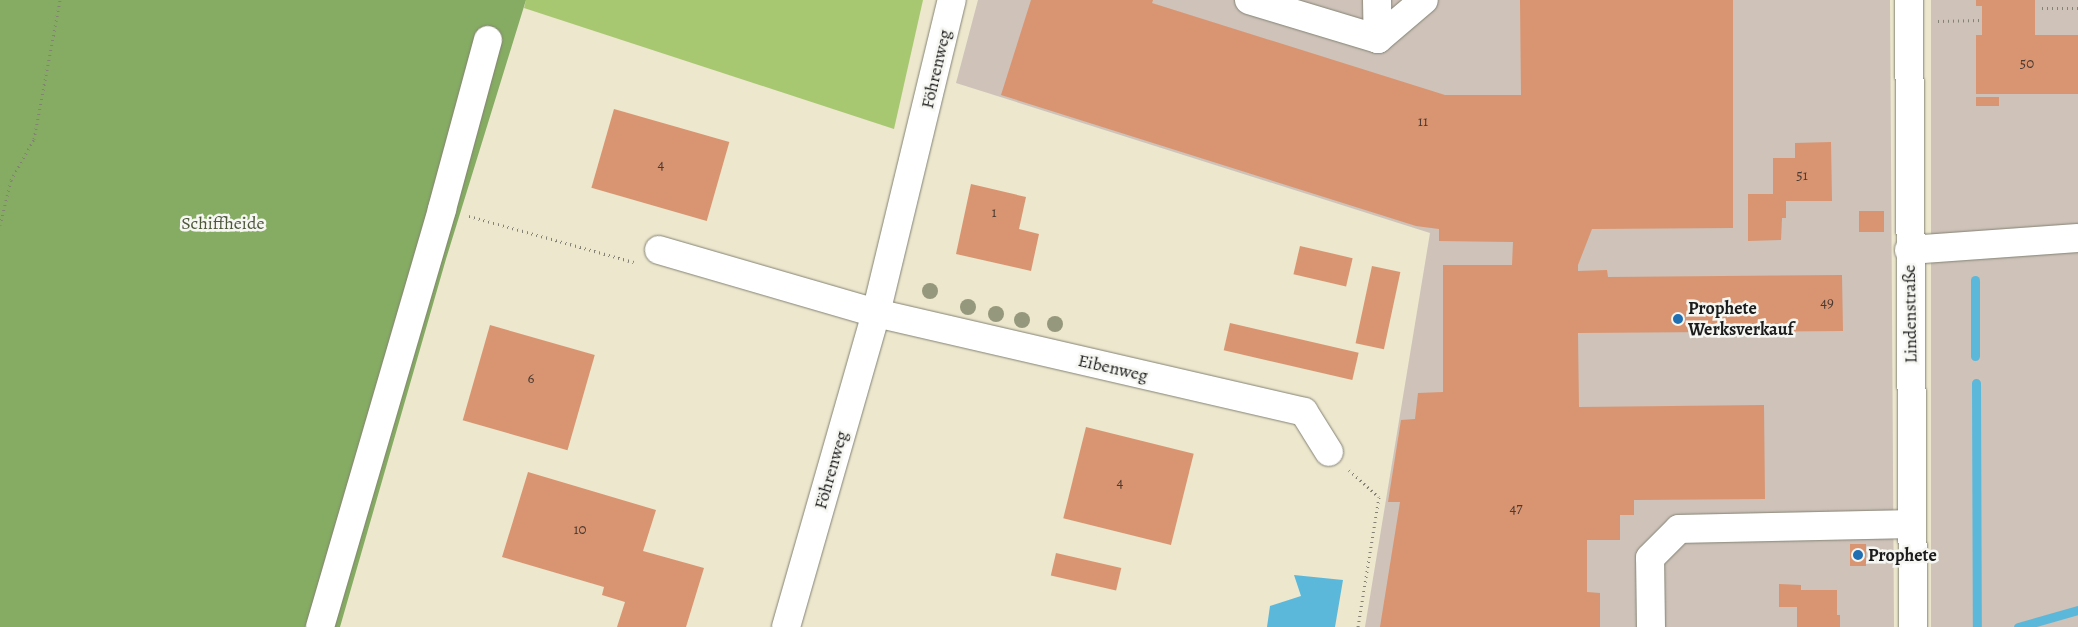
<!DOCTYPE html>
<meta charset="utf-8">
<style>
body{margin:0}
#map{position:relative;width:2078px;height:627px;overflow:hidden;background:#ece7cd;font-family:Alegreya,serif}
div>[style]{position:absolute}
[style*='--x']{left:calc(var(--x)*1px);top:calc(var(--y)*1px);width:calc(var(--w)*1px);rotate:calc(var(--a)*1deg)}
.industrial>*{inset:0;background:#cec2b9;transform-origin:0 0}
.green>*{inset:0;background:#a7c870}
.forest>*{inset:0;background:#85ac62}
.water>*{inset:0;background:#5cb8da}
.stream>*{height:9px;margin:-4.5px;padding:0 4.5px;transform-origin:4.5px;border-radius:4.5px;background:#5cb8da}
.building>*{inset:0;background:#d99571;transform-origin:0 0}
.path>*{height:3px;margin-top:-1.5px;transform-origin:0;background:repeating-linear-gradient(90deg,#848274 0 1px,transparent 0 5px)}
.roads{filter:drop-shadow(0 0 1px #848274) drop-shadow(0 0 1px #848274)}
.minor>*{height:28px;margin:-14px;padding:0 14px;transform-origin:14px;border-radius:14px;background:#fff}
.trees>*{width:16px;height:16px;margin:-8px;border-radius:50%;background:#95987c}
.dots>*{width:14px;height:14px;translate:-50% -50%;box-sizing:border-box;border:2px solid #f6f6f2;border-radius:50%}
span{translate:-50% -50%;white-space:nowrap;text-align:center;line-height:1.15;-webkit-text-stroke:5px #f6f6f2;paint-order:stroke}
.number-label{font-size:15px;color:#4b3a31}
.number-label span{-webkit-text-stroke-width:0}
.street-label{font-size:18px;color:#1c1c1c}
.park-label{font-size:18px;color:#4d5839}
.poi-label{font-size:18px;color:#1c1c1c;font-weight:700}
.left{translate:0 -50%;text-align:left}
</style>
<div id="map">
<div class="industrial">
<div style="clip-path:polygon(978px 0,1890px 0,1894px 627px,1365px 627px,1430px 233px,956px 83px)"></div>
<div style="left:1931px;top:0;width:147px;height:627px"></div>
</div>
<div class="green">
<div style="clip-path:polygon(526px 0,923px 0,894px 129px,524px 8px)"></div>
</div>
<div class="forest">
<div style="clip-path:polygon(0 0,526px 0,446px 259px,340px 627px,0 627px)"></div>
</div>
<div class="water">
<div style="clip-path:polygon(1294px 575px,1343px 580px,1335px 627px,1267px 627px,1270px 606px,1301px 596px)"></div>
</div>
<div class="stream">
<div style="--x:1975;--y:280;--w:76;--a:90"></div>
<div style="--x:1976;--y:383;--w:244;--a:89.8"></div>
<div style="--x:2018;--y:627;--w:62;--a:-15.8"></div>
</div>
<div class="building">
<div style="clip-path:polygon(1031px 0,1153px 0,1152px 3px,1445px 95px,1521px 95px,1520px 0,1733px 0,1733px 228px,1592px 229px,1578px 265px,1578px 271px,1607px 270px,1608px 277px,1842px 275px,1843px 331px,1578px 333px,1579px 407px,1764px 405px,1765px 499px,1634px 500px,1634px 515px,1620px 515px,1620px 540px,1587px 540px,1587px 592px,1600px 593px,1600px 627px,1380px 627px,1400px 502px,1388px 502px,1401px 420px,1415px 419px,1418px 393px,1443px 392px,1443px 265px,1512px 265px,1513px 242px,1439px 241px,1439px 229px,1416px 226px,1001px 95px)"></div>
<div style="clip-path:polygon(1976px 0,2035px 0,2035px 35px,2078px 35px,2078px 94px,1976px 94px,1976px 35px,1982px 35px,1982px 6px,1976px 6px)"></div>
<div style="left:1976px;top:97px;width:23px;height:9px"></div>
<div style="left:614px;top:109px;width:120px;height:82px;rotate:16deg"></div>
<div style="clip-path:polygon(1831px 142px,1832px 201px,1786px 201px,1786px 218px,1782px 218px,1781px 240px,1748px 241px,1748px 194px,1773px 194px,1773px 158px,1795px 158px,1795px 143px)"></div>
<div style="clip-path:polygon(971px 184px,1026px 197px,1019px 229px,1039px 234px,1031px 271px,956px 254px)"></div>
<div style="left:1859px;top:211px;width:25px;height:21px"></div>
<div style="left:1300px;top:246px;width:54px;height:29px;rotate:13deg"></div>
<div style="left:1372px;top:266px;width:29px;height:79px;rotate:12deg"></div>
<div style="left:1230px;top:323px;width:132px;height:28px;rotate:13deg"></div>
<div style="left:490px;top:325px;width:109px;height:99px;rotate:16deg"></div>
<div style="left:1086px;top:427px;width:111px;height:94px;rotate:14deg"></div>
<div style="clip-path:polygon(528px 472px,656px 510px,643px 551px,704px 568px,686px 627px,617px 627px,625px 602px,602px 595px,604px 587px,502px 557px)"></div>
<div style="left:1850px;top:544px;width:16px;height:22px"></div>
<div style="left:1056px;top:553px;width:67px;height:23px;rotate:13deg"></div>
<div style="clip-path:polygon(1779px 584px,1801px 585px,1801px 590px,1837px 590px,1837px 615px,1840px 615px,1840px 627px,1797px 627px,1797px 607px,1779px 607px)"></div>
</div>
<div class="path">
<div style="--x:2042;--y:8;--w:36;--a:0"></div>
<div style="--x:1938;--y:21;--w:44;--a:-1.3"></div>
<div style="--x:469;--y:216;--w:171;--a:15.6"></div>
<div style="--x:0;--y:225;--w:46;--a:-76.3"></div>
<div style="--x:11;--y:180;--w:47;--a:-60.7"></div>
<div style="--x:34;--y:139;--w:141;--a:-79.4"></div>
<div style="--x:1349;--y:470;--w:40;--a:42"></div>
<div style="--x:1379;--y:497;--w:132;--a:99.2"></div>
</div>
<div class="roads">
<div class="minor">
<div style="--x:1249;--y:0;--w:135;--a:16.8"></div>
<div style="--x:1378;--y:39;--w:60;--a:-40.3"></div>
<div style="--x:1377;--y:0;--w:39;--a:89"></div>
<div style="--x:1909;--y:0;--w:627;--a:89.63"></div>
<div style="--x:659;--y:250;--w:226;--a:16.2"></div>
<div style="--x:876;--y:313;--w:439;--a:13"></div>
<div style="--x:1304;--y:412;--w:47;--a:58"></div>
<div style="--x:1909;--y:250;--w:169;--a:-4.1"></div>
<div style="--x:320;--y:627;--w:435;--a:-73.7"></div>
<div style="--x:442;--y:209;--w:175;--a:-74.8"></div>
<div style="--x:786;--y:627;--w:327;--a:-74"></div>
<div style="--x:876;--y:313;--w:322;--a:-76.4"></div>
<div style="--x:1651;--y:627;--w:69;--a:-90.8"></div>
<div style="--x:1650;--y:558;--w:41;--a:-45"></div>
<div style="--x:1679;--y:529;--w:233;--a:-1.2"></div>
</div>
</div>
<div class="trees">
<div style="left:930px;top:291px"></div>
<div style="left:968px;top:307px"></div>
<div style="left:996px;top:314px"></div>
<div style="left:1022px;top:320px"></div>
<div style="left:1055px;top:324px"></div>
</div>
<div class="dots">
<div style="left:1678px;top:319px;background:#1f6fb2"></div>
<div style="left:1858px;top:555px;background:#1f6fb2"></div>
</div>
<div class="number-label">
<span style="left:2027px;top:64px">50</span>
<span style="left:1423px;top:122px">11</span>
<span style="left:661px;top:165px">4</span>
<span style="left:1802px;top:176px">51</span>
<span style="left:994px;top:213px">1</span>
<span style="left:1827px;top:303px">49</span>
<span style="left:531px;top:379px">6</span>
<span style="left:1120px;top:483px">4</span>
<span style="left:1516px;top:509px">47</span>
<span style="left:580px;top:530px">10</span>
</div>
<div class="street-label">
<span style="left:936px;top:69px;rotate:-77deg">Föhrenweg</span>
<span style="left:1910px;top:314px;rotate:-91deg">Lindenstraße</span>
<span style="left:1113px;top:368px;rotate:13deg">Eibenweg</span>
<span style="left:831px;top:470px;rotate:-74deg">Föhrenweg</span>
</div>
<div class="park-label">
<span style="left:223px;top:223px">Schiffheide</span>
</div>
<div class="poi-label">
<span class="left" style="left:1688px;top:319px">Prophete<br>Werksverkauf</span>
<span class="left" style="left:1868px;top:555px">Prophete</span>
</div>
</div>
